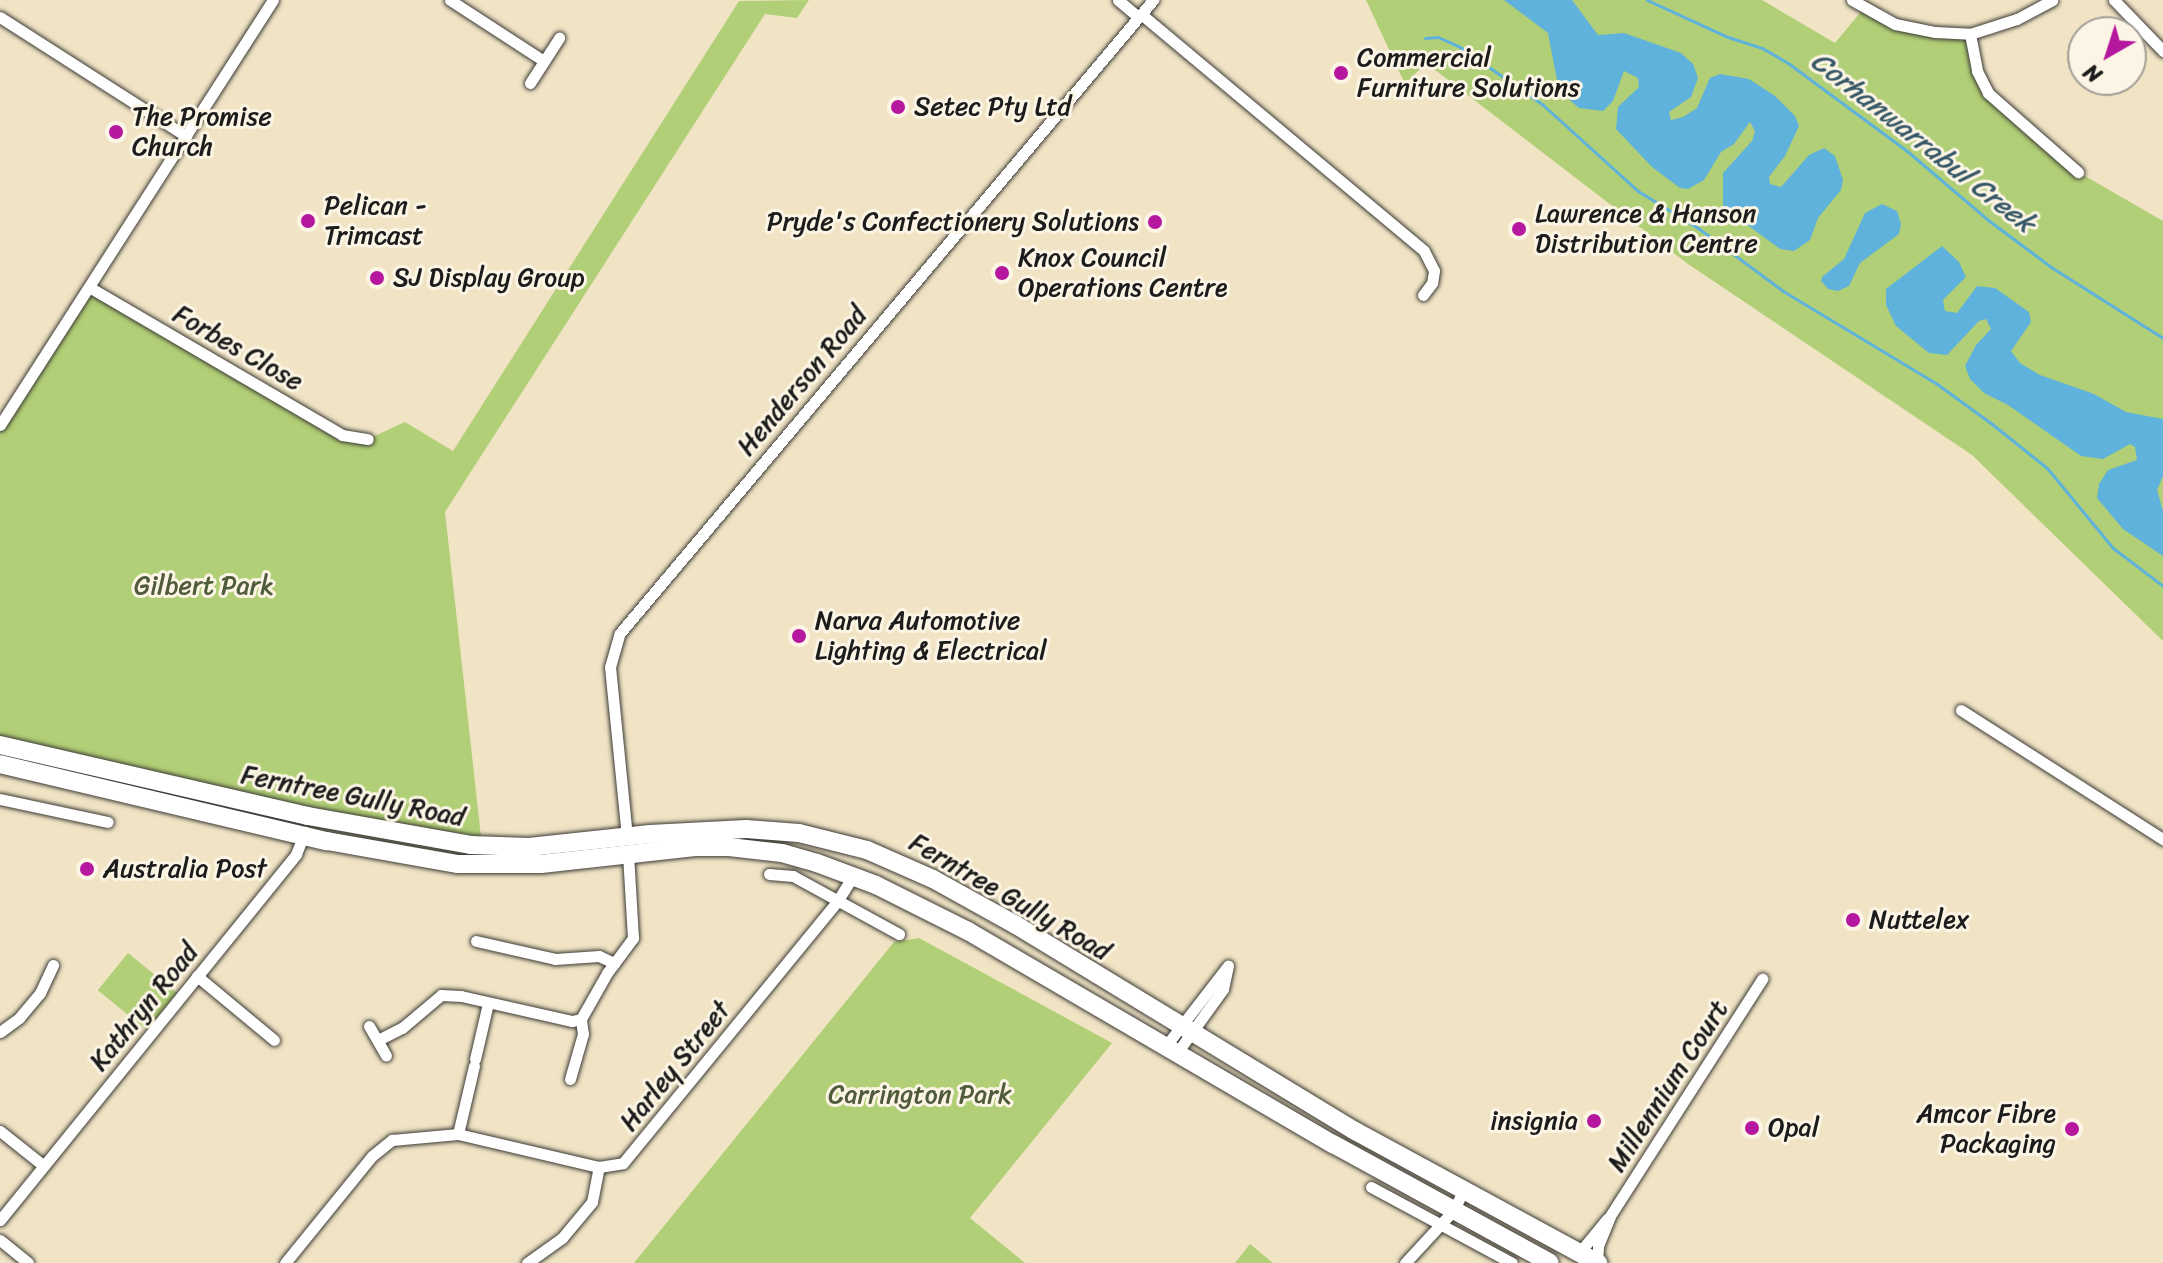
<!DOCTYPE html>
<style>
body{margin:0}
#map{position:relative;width:2163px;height:1263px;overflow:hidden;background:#f0e4c5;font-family:Sriracha,sans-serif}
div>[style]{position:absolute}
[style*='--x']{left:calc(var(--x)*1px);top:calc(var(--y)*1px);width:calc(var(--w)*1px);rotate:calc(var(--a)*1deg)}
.green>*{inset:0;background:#b1cf76;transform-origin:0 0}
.water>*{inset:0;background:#5fb2db}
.stream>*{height:3px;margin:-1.5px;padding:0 1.5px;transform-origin:1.5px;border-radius:1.5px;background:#5fb2db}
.roads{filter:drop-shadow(0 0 2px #3c3a35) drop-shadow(0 0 2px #3c3a35)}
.street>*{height:11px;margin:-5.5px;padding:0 5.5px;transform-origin:5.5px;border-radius:5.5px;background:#fff}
.primary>*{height:18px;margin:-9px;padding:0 9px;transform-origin:9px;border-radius:9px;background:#fff}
.dots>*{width:22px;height:22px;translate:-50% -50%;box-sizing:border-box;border:4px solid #fcf5e5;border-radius:50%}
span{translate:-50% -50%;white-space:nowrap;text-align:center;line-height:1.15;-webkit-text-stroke:6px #fcf5e5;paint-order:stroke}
.poi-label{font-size:26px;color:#1c1c1c}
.left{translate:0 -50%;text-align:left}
.right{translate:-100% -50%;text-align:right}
.street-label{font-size:26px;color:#1c1c1c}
.park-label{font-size:26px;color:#505b3c}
.water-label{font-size:28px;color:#375868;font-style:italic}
.north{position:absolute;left:2067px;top:16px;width:80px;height:80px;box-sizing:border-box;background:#fcf5e5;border:2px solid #a29e95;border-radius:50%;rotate:219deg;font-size:22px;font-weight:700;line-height:32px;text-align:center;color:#1c1c1c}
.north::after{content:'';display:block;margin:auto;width:28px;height:36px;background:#b5179e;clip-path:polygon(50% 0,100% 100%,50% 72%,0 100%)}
</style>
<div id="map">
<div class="green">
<div style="clip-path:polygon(809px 0,797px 18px,765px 14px,445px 512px,482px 846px,0 745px,0 426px,89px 287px,342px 435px,368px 439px,405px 422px,453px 451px,739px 1px)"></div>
<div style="clip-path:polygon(1366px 0,1762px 0,1835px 43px,1864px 8px,1895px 24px,1970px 34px,1981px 82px,2078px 172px,2163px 221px,2163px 641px,1972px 455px,1688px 264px,1426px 63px,1405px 84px)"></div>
<div style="clip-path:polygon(919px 938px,1112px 1043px,970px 1218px,1025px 1263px,634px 1263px,894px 942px)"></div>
<div style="left:128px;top:953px;width:63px;height:48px;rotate:39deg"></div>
<div style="clip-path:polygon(1250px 1244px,1273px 1263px,1235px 1263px)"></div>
</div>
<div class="water">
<div style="clip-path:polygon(1504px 0,1572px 0,1598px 35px,1624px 33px,1681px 53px,1693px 64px,1698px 78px,1691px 97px,1669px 112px,1671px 120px,1683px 117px,1697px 108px,1710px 78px,1720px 74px,1749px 79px,1775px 96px,1795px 116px,1799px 126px,1785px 156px,1769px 177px,1770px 184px,1781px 187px,1809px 155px,1824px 148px,1835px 156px,1843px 180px,1841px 190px,1818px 218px,1810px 240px,1794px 251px,1780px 249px,1723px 207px,1723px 173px,1752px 141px,1755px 131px,1750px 122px,1734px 144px,1721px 152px,1704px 180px,1688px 189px,1680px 188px,1652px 167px,1616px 129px,1618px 107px,1639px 87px,1638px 78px,1624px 71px,1613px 101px,1603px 111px,1579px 108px,1566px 97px,1557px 80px,1548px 33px)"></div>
<div style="clip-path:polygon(1882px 204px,1897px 211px,1901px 224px,1899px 234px,1860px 263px,1849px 286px,1838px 291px,1828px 289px,1821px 281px,1822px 277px,1844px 259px,1865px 213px)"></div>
<div style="clip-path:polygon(1942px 246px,1959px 262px,1966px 277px,1943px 300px,1945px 311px,1957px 313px,1977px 286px,1995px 288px,2029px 312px,2031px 322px,2011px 351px,2020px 363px,2040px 375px,2094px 394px,2126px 412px,2163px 419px,2163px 476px,2157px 490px,2163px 511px,2163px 556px,2123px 529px,2097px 498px,2099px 484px,2108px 470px,2137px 460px,2135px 447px,2130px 444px,2103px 459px,2081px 456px,2008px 405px,1984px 393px,1970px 379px,1965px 366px,1976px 345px,1991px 329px,1986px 319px,1979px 321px,1947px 355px,1929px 353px,1896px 326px,1886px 305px,1886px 289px)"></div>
</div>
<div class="stream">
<div style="--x:1647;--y:0;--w:89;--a:24.6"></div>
<div style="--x:1728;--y:37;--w:36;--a:18"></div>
<div style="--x:1762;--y:48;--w:30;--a:30"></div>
<div style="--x:1788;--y:63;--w:148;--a:36.5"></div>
<div style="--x:1907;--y:151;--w:106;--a:40.4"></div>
<div style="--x:1988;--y:220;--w:79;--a:36.7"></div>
<div style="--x:2051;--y:267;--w:133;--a:32.4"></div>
<div style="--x:1425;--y:38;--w:13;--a:-4"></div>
<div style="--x:1438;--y:37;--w:24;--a:24"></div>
<div style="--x:1460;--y:47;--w:101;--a:34.9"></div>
<div style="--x:1543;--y:105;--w:128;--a:42.2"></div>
<div style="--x:1638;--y:191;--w:70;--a:31.7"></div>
<div style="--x:1698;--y:228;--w:106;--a:36.5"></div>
<div style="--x:1783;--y:291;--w:180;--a:31.1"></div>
<div style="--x:1937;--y:384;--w:68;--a:36"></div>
<div style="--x:1992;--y:424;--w:70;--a:38.7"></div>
<div style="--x:2047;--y:468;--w:104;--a:50.5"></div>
<div style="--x:2113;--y:548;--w:63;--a:37.2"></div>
</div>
<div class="roads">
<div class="street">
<div style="--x:450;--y:0;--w:112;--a:33"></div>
<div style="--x:1118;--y:0;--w:26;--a:40"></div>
<div style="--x:1852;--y:0;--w:49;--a:29.2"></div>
<div style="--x:1895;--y:24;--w:41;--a:11.3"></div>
<div style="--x:1935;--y:32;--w:35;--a:3"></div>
<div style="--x:1970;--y:34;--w:49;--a:-17.7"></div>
<div style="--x:2017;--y:19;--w:40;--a:-28"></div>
<div style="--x:2114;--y:0;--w:71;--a:46.1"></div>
<div style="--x:1141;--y:14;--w:369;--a:39.9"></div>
<div style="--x:1424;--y:251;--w:22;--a:63"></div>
<div style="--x:1434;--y:271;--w:12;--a:99"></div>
<div style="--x:1432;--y:283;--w:15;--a:127"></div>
<div style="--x:0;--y:17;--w:221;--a:32.6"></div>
<div style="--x:1970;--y:34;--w:38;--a:79"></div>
<div style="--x:1977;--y:71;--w:25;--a:63"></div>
<div style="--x:1988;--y:93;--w:120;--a:41.3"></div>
<div style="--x:530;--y:83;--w:54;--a:-57.2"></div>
<div style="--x:89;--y:287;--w:293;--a:30.3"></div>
<div style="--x:342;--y:435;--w:26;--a:9"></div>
<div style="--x:0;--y:425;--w:505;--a:-57.29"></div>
<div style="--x:1961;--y:710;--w:240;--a:32.6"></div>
<div style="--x:0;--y:799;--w:110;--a:12"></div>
<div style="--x:627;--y:837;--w:171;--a:-95.7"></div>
<div style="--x:610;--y:667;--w:35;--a:-74"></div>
<div style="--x:620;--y:633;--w:828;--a:-49.9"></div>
<div style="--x:769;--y:874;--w:24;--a:5"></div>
<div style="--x:793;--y:876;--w:121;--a:28.7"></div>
<div style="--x:476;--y:941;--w:81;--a:12.8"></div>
<div style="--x:555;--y:959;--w:44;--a:-3.9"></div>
<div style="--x:599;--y:956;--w:17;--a:25"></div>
<div style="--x:197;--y:976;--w:100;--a:39.7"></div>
<div style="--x:369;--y:1026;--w:34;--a:60"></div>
<div style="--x:0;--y:1032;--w:24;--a:-36"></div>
<div style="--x:19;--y:1018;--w:33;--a:-50"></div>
<div style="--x:40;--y:993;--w:31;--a:-65"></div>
<div style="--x:378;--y:1040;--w:27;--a:-27"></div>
<div style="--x:402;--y:1028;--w:51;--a:-40.2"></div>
<div style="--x:441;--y:995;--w:20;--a:3"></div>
<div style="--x:461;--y:996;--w:114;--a:12.7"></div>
<div style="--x:572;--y:1021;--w:9;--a:-13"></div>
<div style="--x:581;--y:1019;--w:53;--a:-60.5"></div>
<div style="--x:607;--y:973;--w:44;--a:-53.4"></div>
<div style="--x:633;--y:938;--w:84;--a:-93.4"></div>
<div style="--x:1165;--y:1047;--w:101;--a:-52.2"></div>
<div style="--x:1176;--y:1054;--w:80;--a:-54.1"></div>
<div style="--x:1223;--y:989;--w:24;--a:-78"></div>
<div style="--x:475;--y:1059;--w:57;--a:-76.9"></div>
<div style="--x:570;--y:1079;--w:47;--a:-73.9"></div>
<div style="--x:583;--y:1034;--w:15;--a:-98"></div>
<div style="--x:0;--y:1131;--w:56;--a:38.5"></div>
<div style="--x:458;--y:1134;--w:70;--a:-76.8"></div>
<div style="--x:1371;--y:1187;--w:160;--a:28.3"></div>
<div style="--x:0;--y:1220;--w:471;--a:-51"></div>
<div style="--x:296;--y:854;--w:24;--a:-68"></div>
<div style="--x:0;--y:1240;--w:36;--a:39"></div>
<div style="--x:1579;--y:1253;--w:44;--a:-50.5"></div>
<div style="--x:1597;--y:1262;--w:16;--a:-86"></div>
<div style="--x:1598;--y:1246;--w:32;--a:-68"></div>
<div style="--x:1610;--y:1216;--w:282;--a:-57.3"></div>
<div style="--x:285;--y:1263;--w:138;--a:-50.9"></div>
<div style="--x:372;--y:1156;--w:26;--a:-39"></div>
<div style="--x:392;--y:1140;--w:66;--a:-5.2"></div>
<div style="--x:458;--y:1134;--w:145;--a:13.2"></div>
<div style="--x:599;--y:1167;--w:24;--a:-9"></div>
<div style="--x:623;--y:1163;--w:340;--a:-50.7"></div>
<div style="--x:838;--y:900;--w:28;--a:-58"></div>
<div style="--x:527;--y:1263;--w:43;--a:-35.5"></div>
<div style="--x:562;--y:1238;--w:47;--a:-50.2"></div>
<div style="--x:592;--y:1202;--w:36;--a:-79"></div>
<div style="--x:1405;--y:1263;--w:71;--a:-47.3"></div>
<div style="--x:1453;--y:1211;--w:22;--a:-63"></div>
</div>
<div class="primary">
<div style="--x:0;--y:745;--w:316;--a:13"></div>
<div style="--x:308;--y:816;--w:165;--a:10.1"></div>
<div style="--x:470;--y:845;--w:59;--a:1.9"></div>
<div style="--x:529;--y:847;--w:122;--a:-6.1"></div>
<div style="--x:650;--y:834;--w:96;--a:-3"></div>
<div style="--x:746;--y:829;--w:53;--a:4.3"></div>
<div style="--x:799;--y:833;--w:70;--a:14"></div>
<div style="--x:867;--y:850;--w:72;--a:23.7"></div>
<div style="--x:933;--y:879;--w:95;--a:29"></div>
<div style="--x:1016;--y:925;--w:397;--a:31.3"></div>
<div style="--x:1355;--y:1131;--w:277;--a:28.5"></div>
<div style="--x:0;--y:764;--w:336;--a:13.3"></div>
<div style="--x:327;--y:841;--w:133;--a:10"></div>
<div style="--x:458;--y:864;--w:83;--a:0"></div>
<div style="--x:541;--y:864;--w:155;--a:-6.3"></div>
<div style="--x:695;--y:847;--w:34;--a:0"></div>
<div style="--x:729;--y:847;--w:53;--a:6.5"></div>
<div style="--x:782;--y:853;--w:36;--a:16"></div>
<div style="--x:817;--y:863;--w:63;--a:20.4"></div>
<div style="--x:876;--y:885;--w:103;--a:26.6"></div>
<div style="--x:968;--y:931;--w:423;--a:30.3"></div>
<div style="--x:1333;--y:1144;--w:247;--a:28.7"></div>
</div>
</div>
<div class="dots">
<div style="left:1341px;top:73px;background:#b5179e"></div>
<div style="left:898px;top:107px;background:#b5179e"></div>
<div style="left:116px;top:132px;background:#b5179e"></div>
<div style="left:308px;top:221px;background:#b5179e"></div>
<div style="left:1155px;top:222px;background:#b5179e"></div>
<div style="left:1519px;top:229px;background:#b5179e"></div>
<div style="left:1002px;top:273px;background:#b5179e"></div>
<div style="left:377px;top:278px;background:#b5179e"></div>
<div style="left:799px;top:636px;background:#b5179e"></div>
<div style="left:87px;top:869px;background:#b5179e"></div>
<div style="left:1853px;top:920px;background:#b5179e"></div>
<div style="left:1594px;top:1121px;background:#b5179e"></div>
<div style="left:1752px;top:1128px;background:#b5179e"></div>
<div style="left:2072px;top:1129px;background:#b5179e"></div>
</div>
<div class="poi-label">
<span class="left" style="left:1357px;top:73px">Commercial<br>Furniture Solutions</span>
<span class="left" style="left:914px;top:107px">Setec Pty Ltd</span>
<span class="left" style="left:132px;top:132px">The Promise<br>Church</span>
<span class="left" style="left:324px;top:221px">Pelican -<br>Trimcast</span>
<span class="left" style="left:1535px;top:229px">Lawrence &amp; Hanson<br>Distribution Centre</span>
<span class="right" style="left:1139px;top:222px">Pryde's Confectionery Solutions</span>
<span class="left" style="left:1018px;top:273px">Knox Council<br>Operations Centre</span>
<span class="left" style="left:393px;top:278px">SJ Display Group</span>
<span class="left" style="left:815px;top:636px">Narva Automotive<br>Lighting &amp; Electrical</span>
<span class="left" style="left:103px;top:869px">Australia Post</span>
<span class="left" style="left:1869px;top:920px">Nuttelex</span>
<span class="right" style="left:2056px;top:1129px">Amcor Fibre<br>Packaging</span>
<span class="right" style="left:1578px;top:1121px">insignia</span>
<span class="left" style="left:1768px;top:1128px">Opal</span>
</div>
<div class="street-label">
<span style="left:238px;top:348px;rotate:30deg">Forbes Close</span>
<span style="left:802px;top:381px;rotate:-50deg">Henderson Road</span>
<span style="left:353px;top:796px;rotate:11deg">Ferntree Gully Road</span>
<span style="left:1010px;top:897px;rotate:30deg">Ferntree Gully Road</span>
<span style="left:144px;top:1007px;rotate:-51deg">Kathryn Road</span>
<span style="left:675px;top:1066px;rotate:-51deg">Harley Street</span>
<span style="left:1668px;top:1086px;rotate:-57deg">Millennium Court</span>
</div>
<div class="park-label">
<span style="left:204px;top:586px">Gilbert Park</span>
<span style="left:920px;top:1095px">Carrington Park</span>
</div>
<div class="water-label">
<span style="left:1923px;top:142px;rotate:38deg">Corhanwarrabul Creek</span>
</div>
<div class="north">N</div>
</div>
